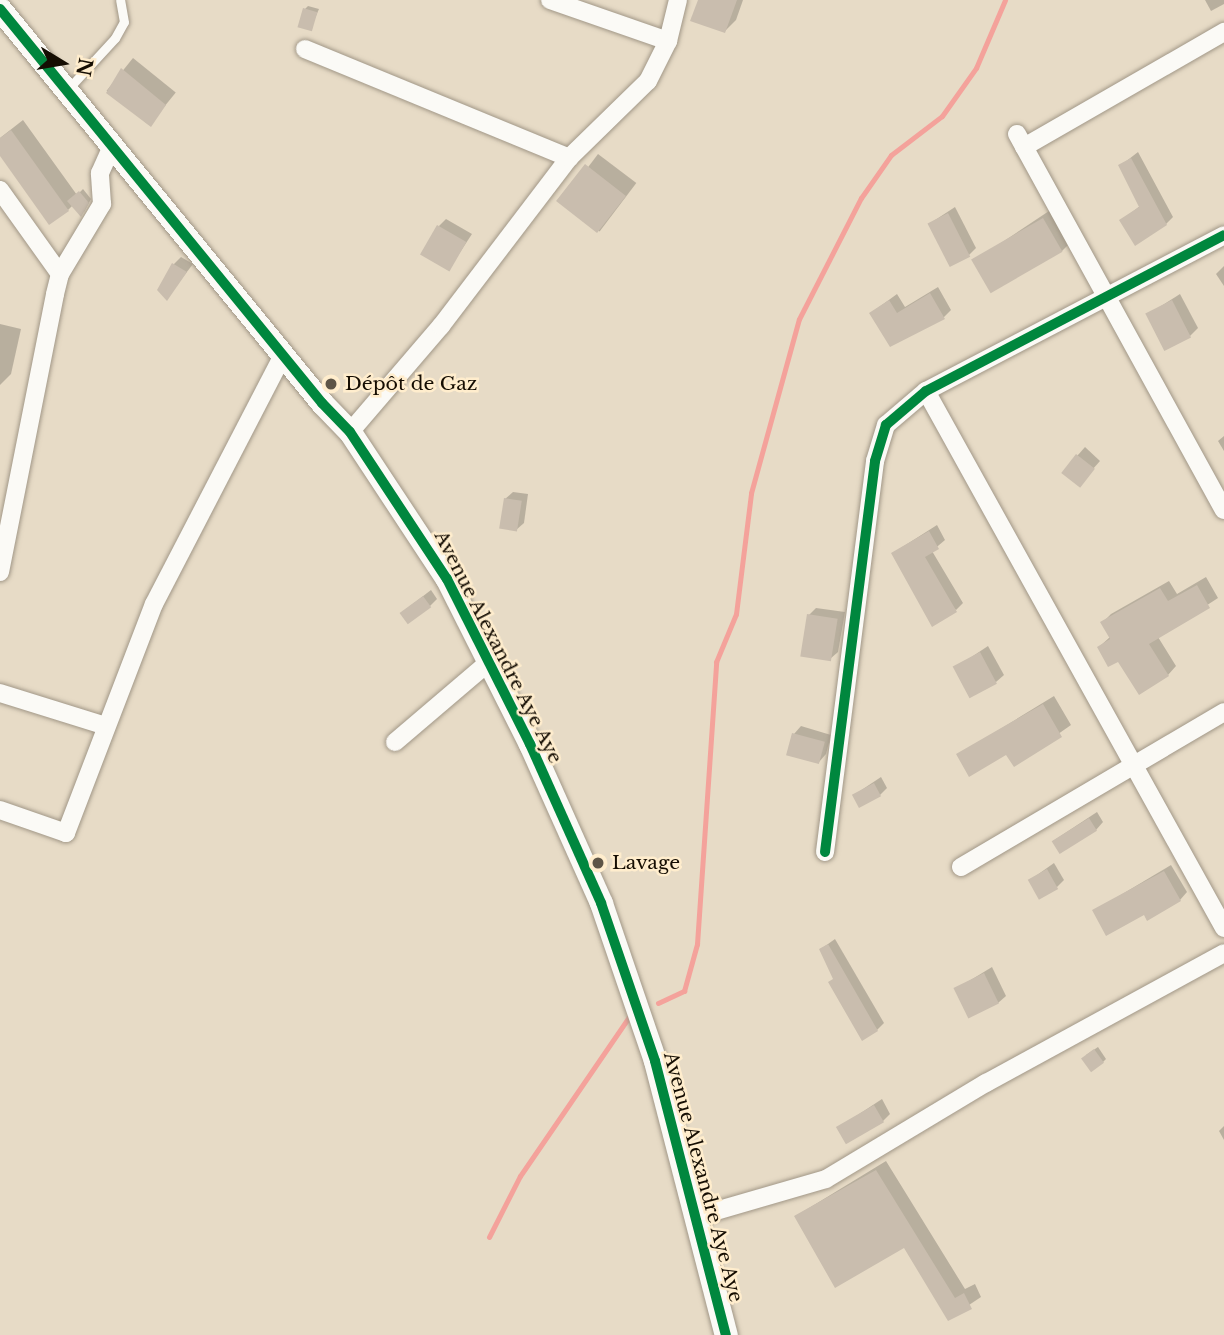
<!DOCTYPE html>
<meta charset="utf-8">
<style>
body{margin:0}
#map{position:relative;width:1224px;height:1335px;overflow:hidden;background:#e7dbc6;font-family:"Libre Baskerville",serif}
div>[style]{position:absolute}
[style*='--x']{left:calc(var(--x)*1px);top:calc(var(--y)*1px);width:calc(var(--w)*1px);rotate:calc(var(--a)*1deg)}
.shadow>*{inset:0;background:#0003;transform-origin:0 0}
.stream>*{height:5px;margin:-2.5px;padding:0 2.5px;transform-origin:2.5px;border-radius:2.5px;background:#f4a29b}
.building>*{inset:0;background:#c9bdae;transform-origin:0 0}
.roads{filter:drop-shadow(0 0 2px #a19787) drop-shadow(0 0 2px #a19787)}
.service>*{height:9px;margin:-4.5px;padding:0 4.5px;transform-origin:4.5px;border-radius:4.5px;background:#fbfaf6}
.minor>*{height:18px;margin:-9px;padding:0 9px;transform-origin:9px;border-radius:9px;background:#fbfaf6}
.tertiary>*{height:23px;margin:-11.5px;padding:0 11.5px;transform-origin:11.5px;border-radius:11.5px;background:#fbfaf6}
.cycleway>*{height:10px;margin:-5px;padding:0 5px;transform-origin:5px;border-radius:5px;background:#00873e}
.dots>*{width:19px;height:19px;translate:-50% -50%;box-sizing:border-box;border:4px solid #ffedcd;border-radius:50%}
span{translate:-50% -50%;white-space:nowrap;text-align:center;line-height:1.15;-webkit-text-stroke:5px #ffedcd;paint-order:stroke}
.poi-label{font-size:19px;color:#150d02}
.left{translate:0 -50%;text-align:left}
.street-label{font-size:19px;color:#150d02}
.north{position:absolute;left:28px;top:28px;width:70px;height:70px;-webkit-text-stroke:5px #ffedcd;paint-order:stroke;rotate:101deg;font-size:19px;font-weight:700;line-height:28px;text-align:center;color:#150d02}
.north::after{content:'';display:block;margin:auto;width:24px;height:32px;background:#150d02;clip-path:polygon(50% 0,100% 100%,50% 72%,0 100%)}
</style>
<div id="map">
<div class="shadow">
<div style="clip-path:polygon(700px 0,743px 0,736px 20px,725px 31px)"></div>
<div style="clip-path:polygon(1205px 0,1224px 0,1224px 4px,1211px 11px)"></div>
<div style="clip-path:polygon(308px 6px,319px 9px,310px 30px,305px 9px)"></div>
<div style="left:133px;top:58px;width:55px;height:42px;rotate:39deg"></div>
<div style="clip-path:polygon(23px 120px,77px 195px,83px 189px,91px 199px,84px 212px,73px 205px,68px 210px,0 153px,0 138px)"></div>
<div style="clip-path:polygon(1138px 152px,1173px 217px,1166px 224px,1122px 220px,1140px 206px,1120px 166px)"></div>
<div style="left:598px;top:154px;width:48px;height:61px;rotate:37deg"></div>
<div style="clip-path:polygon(955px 207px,976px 248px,969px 255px,929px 224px)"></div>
<div style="clip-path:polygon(1055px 207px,1074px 239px,1062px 251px,974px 261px)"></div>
<div style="clip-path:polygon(446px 219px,472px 234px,449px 269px,439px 226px)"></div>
<div style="clip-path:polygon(181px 257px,193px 264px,167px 298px,174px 264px)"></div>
<div style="clip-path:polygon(1224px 266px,1224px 286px,1216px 274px)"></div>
<div style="clip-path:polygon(938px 287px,951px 310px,944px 317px,871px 313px,897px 294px,905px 307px)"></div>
<div style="clip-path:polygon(1180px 294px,1198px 328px,1190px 336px,1147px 315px)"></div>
<div style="clip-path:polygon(0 324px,21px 329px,11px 374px,0 385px)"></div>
<div style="clip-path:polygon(1224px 436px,1224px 451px,1218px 441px)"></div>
<div style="clip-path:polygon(1085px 447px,1100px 461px,1085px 478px,1063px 472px)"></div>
<div style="clip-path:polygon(513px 492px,528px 494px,524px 523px,516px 530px,505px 499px)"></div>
<div style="clip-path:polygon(937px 525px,945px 540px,932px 551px,963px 603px,956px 610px,893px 553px)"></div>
<div style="clip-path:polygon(1206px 577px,1218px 598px,1158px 637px,1176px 666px,1168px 675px,1118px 659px,1099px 647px,1110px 637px,1102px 623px,1111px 614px,1169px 581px,1177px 594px)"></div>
<div style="clip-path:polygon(431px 590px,437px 599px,430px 606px,401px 613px)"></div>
<div style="clip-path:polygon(816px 608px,845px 612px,838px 652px,830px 659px,809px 615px)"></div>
<div style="clip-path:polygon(988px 646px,1004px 675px,996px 682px,955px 668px)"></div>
<div style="clip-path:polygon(1054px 696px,1071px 725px,1014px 765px,1006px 752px,958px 755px)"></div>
<div style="clip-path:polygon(801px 726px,831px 735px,826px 754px,819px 762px,794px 734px)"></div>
<div style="clip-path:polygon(881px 777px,887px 788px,880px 795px,854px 795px)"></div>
<div style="clip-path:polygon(1097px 812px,1103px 822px,1096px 830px,1053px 841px)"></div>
<div style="clip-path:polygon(1054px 863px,1064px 880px,1057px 887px,1030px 880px)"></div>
<div style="clip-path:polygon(1171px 865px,1187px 892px,1180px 900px,1144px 913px,1094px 911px)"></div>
<div style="clip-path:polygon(835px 939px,884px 1023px,877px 1030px,821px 949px)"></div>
<div style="clip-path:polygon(992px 967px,1006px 996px,998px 1003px,956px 989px)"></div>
<div style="clip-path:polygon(1098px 1047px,1106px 1059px,1103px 1062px,1086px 1055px)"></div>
<div style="clip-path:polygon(882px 1099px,890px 1114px,883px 1121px,838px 1128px)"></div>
<div style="clip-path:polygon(1224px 1126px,1224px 1140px,1219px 1131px)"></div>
<div style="clip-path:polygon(886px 1161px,965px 1289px,975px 1284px,981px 1297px,948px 1319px,905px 1246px,796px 1216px)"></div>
</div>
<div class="stream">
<div style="--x:658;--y:1003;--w:29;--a:-25"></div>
<div style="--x:684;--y:991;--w:49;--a:-74.5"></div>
<div style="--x:697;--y:944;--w:283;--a:-86.1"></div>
<div style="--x:716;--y:662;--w:52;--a:-67.4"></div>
<div style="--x:736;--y:614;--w:122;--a:-82.9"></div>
<div style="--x:751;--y:493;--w:180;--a:-74.6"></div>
<div style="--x:799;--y:319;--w:136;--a:-62.9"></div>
<div style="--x:861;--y:198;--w:52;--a:-55.1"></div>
<div style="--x:891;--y:155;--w:64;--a:-37.4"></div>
<div style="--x:942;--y:116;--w:59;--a:-54.7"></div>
<div style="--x:976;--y:68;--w:74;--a:-66.9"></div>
<div style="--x:489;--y:1237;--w:68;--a:-63.1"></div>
<div style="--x:520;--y:1176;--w:193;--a:-55.6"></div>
</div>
<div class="building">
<div style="clip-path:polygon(698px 0,737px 0,725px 33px,690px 21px)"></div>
<div style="left:303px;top:8px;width:15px;height:20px;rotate:16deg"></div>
<div style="clip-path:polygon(121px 68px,166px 105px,151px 127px,106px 93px)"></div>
<div style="clip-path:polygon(11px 130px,69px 211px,49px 225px,0 156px,0 138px)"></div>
<div style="clip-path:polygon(1131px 158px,1167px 225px,1135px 246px,1119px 220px,1139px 207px,1118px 165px)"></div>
<div style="left:585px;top:164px;width:52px;height:47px;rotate:38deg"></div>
<div style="clip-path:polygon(79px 191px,89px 203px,81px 217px,67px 201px)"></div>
<div style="left:948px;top:213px;width:49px;height:23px;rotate:63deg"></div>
<div style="left:1043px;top:218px;width:39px;height:83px;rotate:60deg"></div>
<div style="left:437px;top:225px;width:34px;height:34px;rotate:30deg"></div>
<div style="clip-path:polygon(172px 263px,187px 272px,167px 301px,157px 290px)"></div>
<div style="clip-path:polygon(930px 293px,945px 319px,890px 347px,869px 313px,889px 300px,897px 313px)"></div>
<div style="left:1172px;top:300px;width:42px;height:30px;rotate:63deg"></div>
<div style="left:1076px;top:454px;width:24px;height:24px;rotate:38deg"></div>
<div style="left:504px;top:498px;width:18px;height:31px;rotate:9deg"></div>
<div style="clip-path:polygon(929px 531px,939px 549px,925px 557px,957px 612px,932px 627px,891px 553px)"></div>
<div style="clip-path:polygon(1197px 585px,1210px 608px,1149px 644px,1169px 676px,1139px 695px,1118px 662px,1108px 667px,1097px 647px,1110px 639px,1100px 622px,1160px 588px,1168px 601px)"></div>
<div style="left:423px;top:596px;width:14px;height:29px;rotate:54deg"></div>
<div style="left:807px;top:614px;width:31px;height:43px;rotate:9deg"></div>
<div style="left:980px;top:652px;width:36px;height:31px;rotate:62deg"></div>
<div style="clip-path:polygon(1043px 704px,1062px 737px,1014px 767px,1006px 755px,969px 777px,956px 754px)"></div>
<div style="left:792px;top:733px;width:34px;height:23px;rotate:15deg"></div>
<div style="left:874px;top:783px;width:15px;height:25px;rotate:62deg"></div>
<div style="left:1089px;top:818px;width:15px;height:44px;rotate:58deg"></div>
<div style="left:1047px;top:869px;width:23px;height:22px;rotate:61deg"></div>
<div style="clip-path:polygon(1164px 871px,1181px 901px,1147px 921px,1144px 915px,1106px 936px,1092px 910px)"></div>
<div style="clip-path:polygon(828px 944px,878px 1031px,862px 1041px,828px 982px,833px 979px,819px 949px)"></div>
<div style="left:984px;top:973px;width:34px;height:34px;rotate:64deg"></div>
<div style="left:1094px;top:1049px;width:17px;height:16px;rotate:54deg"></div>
<div style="left:874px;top:1105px;width:20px;height:44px;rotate:60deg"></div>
<div style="clip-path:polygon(876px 1170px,955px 1298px,964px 1293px,972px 1309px,948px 1321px,904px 1248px,835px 1288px,794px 1216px)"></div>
</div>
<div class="roads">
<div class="service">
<div style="--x:68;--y:89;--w:69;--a:-47.3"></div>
<div style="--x:115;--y:38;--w:18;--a:-61"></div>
<div style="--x:124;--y:22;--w:22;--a:-100"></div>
</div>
<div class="minor">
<div style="--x:550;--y:0;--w:125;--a:19.2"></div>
<div style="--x:305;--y:49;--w:286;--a:22.4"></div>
<div style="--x:1017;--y:134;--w:429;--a:61.2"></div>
<div style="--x:1024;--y:147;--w:231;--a:-29.9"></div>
<div style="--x:0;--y:190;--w:103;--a:54.5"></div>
<div style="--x:926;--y:391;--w:614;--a:60.97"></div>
<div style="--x:350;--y:432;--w:140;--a:-49.4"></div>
<div style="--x:441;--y:326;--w:211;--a:-52.7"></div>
<div style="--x:569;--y:158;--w:110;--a:-44.3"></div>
<div style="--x:648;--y:81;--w:45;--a:-63.4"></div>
<div style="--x:668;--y:41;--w:42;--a:-76.3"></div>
<div style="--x:0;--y:572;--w:283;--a:-78.8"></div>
<div style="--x:55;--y:294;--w:21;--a:-76"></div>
<div style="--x:60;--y:274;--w:82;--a:-59"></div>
<div style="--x:102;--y:204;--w:31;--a:-94"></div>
<div style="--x:100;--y:173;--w:27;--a:-66"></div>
<div style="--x:0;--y:693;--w:111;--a:17.3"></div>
<div style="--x:395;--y:742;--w:123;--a:-40.4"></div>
<div style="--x:0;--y:810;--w:70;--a:19.2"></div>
<div style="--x:66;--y:833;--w:245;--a:-69"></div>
<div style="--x:154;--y:604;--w:280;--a:-62.6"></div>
<div style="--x:825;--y:852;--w:394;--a:-82.7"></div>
<div style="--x:875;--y:461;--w:38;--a:-73"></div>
<div style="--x:886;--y:425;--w:52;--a:-40.4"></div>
<div style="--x:926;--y:391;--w:336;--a:-27.6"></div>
<div style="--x:961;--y:867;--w:305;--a:-30.5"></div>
<div style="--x:695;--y:1217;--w:136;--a:-16.2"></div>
<div style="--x:826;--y:1179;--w:187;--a:-31"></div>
<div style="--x:986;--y:1083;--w:271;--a:-28.6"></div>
</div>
<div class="tertiary">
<div style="--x:0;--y:9;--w:509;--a:50.74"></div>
<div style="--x:322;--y:403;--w:40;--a:46"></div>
<div style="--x:350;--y:432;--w:176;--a:56.6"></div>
<div style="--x:447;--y:579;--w:185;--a:63.3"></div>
<div style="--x:530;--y:744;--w:174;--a:65.9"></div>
<div style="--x:601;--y:903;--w:167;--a:71.1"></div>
<div style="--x:655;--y:1061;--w:283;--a:75.5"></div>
</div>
</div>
<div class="cycleway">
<div style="--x:0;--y:9;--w:509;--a:50.74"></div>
<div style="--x:322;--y:403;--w:40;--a:46"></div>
<div style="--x:350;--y:432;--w:176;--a:56.6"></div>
<div style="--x:447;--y:579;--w:185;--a:63.3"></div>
<div style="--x:530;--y:744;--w:174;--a:65.9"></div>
<div style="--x:601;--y:903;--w:167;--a:71.1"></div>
<div style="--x:655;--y:1061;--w:283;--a:75.5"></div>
<div style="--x:825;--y:852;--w:394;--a:-82.7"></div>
<div style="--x:875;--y:461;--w:38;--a:-73"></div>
<div style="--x:886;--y:425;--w:52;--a:-40.4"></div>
<div style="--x:926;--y:391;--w:336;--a:-27.6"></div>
</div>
<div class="dots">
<div style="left:331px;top:384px;background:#5e5547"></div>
<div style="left:598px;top:863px;background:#5e5547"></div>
</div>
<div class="poi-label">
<span class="left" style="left:345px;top:384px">Dépôt de Gaz</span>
<span class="left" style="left:612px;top:863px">Lavage</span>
</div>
<div class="street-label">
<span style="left:498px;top:647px;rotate:63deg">Avenue Alexandre Aye Aye</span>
<span style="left:703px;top:1177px;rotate:75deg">Avenue Alexandre Aye Aye</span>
</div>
<div class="north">N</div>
</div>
